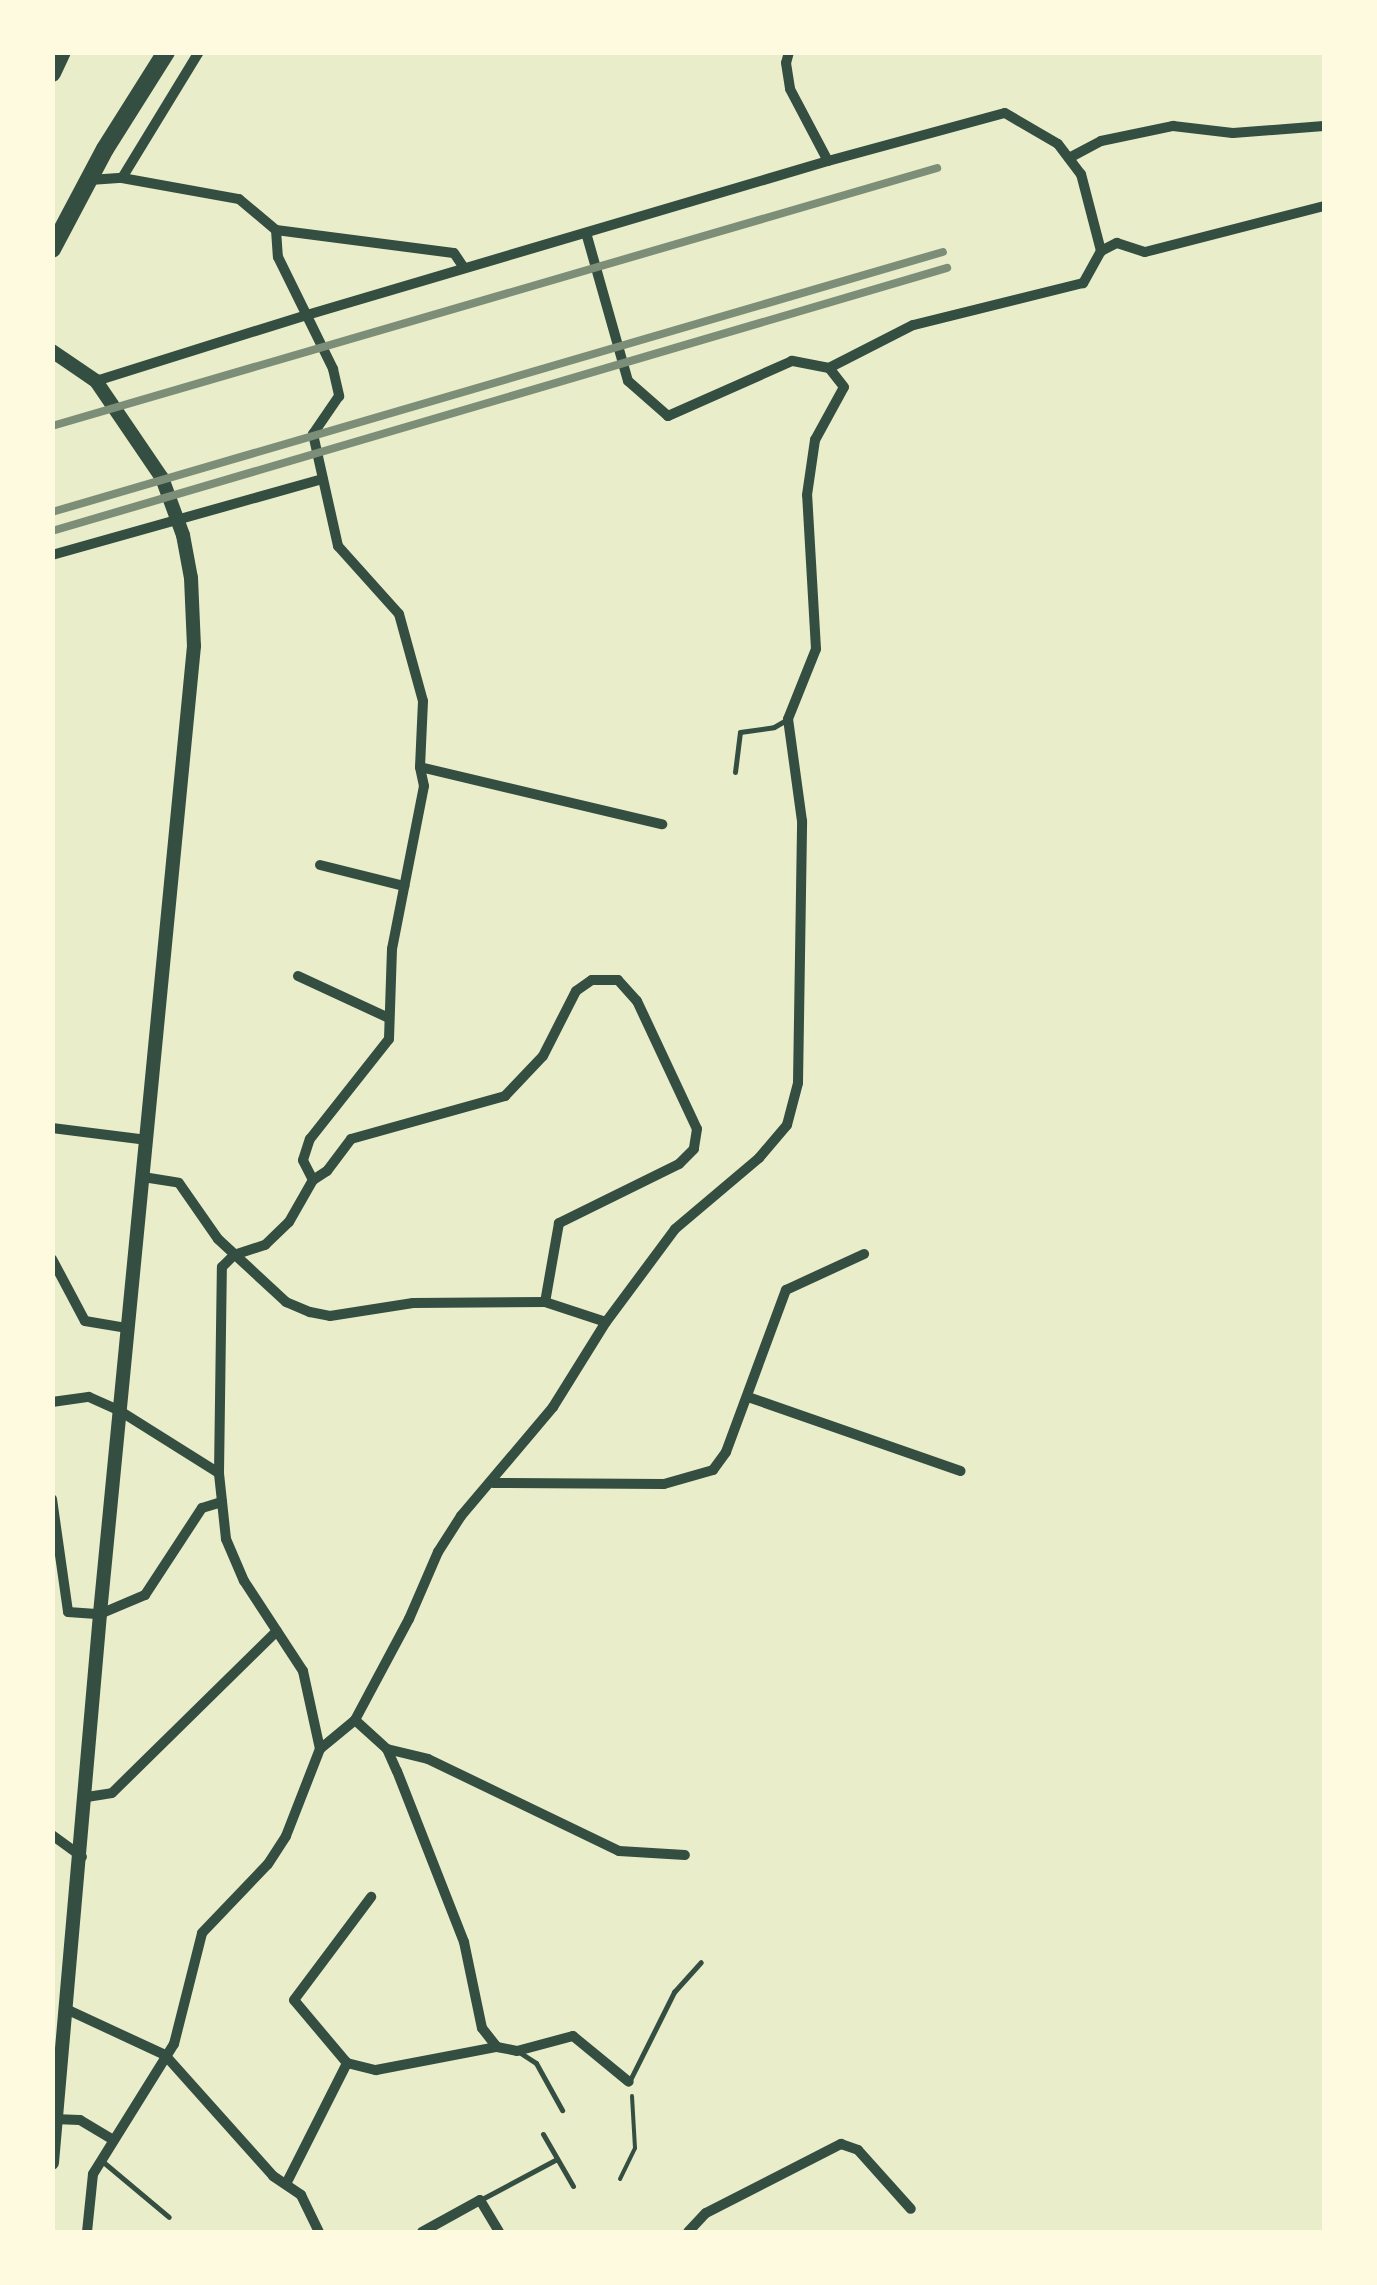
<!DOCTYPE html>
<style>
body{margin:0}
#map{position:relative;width:1377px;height:2285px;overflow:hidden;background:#e9edc9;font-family:"Noto Serif",serif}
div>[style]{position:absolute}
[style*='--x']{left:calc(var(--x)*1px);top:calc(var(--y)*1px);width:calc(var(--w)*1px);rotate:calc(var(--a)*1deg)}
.path>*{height:4px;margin:-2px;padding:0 2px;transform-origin:2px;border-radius:2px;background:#344e41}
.service>*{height:5px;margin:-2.5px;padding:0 2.5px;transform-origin:2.5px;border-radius:2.5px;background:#344e41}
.minor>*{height:10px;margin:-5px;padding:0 5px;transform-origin:5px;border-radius:5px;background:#344e41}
.tertiary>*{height:14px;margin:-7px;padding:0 7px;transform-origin:7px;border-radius:7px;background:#344e41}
.trunk>*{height:18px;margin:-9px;padding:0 9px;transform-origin:9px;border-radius:9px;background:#344e41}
.rail>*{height:8px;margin:-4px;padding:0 4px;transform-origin:4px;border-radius:4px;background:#7c8e77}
span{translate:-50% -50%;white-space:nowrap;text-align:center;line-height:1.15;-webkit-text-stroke:10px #fefae0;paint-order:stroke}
.frame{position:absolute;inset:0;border:55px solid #fefae0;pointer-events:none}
</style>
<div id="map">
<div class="path">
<div style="--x:620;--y:2179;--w:34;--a:-64"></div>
<div style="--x:635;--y:2148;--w:52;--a:-93.3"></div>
</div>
<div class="service">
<div style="--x:735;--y:772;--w:40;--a:-82.9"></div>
<div style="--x:740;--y:732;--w:34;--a:-8"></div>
<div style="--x:774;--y:727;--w:16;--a:-30"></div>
<div style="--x:519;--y:2052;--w:20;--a:33"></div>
<div style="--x:536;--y:2063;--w:54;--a:61"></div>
<div style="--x:629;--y:2082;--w:101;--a:-63.4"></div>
<div style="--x:674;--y:1992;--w:40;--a:-48"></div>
<div style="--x:543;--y:2134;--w:60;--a:60"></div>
<div style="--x:102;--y:2161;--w:87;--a:39.9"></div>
<div style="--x:482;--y:2199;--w:85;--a:-28.1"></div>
</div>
<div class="minor">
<div style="--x:789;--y:52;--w:11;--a:105"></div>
<div style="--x:786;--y:63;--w:26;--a:81"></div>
<div style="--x:790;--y:89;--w:81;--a:62.2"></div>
<div style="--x:1069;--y:158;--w:36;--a:-28"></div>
<div style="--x:1101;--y:141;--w:74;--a:-11.8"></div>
<div style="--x:1173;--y:126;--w:60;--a:6.7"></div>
<div style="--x:1233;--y:133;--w:91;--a:-4.4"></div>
<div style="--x:122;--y:178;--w:148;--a:-58.6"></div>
<div style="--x:90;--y:180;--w:32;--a:-4"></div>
<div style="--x:122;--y:178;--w:119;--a:10.2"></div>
<div style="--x:239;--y:199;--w:48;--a:40"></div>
<div style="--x:276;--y:230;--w:179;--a:7.4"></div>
<div style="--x:454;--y:253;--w:18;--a:56"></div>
<div style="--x:276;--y:230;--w:27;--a:86"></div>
<div style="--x:278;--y:257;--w:125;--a:63.8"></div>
<div style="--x:333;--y:369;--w:28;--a:77"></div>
<div style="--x:339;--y:396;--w:46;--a:124.4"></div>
<div style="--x:313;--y:434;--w:115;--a:77.4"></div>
<div style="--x:338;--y:546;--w:91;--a:48.1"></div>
<div style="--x:399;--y:614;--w:90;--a:74.6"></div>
<div style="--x:423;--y:701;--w:66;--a:92.6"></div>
<div style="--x:1101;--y:251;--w:18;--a:-27"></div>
<div style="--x:1117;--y:243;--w:29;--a:18"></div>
<div style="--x:1145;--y:252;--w:185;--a:-14.4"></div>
<div style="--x:96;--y:381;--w:221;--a:-17.4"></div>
<div style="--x:307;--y:315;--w:543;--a:-16.47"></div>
<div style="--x:828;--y:161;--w:183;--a:-15.2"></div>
<div style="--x:1005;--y:113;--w:61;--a:30.3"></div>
<div style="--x:1058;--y:144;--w:38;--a:53"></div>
<div style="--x:1081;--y:174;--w:80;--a:75.4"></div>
<div style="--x:1101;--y:251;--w:37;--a:119"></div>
<div style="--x:1083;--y:283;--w:175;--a:166.1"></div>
<div style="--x:913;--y:325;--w:94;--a:152.9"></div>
<div style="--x:829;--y:368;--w:38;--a:-169"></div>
<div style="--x:792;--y:361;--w:136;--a:156.1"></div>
<div style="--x:668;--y:416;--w:53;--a:-138.8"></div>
<div style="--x:628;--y:381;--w:154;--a:-105.8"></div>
<div style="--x:52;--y:555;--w:281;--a:-15.7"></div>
<div style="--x:320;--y:865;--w:87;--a:14"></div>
<div style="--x:298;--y:976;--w:100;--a:24.8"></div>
<div style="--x:52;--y:1128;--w:96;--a:7.2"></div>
<div style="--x:143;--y:1177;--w:36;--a:9"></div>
<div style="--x:179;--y:1183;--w:68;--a:55.1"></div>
<div style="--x:218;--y:1239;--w:93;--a:42.8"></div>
<div style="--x:286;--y:1302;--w:26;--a:23"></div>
<div style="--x:310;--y:1312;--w:20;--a:11"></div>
<div style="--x:330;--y:1316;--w:84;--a:-8.9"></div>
<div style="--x:413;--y:1303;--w:132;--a:-0.4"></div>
<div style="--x:545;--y:1302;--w:64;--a:18.2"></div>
<div style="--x:313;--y:1180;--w:22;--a:-117"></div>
<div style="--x:303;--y:1160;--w:22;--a:-72"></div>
<div style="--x:310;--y:1139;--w:127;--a:-51.7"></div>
<div style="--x:389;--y:1039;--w:90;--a:-88.1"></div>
<div style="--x:392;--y:949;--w:166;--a:-78.9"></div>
<div style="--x:424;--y:786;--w:19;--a:-102"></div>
<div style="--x:420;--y:767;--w:249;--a:13.3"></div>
<div style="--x:52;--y:1259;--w:70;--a:62"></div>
<div style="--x:85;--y:1321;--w:43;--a:9.5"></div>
<div style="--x:748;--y:1397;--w:225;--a:19.2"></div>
<div style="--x:52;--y:1402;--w:37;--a:-8"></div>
<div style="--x:89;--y:1397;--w:34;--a:24"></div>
<div style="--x:120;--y:1411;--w:117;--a:32.1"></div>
<div style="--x:493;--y:1483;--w:171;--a:0.3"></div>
<div style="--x:664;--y:1484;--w:51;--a:-15.9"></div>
<div style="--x:713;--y:1470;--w:22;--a:-54"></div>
<div style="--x:726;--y:1452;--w:173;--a:-69.7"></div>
<div style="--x:786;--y:1290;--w:86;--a:-24.8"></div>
<div style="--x:52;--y:1499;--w:114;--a:81.9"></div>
<div style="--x:68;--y:1612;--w:32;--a:4"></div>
<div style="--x:100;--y:1614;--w:49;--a:-22.9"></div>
<div style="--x:145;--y:1595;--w:104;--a:-56.8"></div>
<div style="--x:202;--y:1508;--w:21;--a:-17"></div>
<div style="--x:355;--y:1720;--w:43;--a:42.2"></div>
<div style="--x:387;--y:1749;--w:24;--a:66"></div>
<div style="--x:397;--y:1771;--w:184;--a:68.6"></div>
<div style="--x:464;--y:1942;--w:88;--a:78.2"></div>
<div style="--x:482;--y:2028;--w:24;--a:52"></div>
<div style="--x:497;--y:2047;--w:20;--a:11"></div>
<div style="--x:517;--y:2051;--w:58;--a:-15"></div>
<div style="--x:573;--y:2036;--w:72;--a:39.4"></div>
<div style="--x:320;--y:1749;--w:45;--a:-39.6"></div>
<div style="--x:355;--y:1720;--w:115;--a:-61.9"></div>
<div style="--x:409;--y:1619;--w:73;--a:-66.6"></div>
<div style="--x:438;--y:1552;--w:43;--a:-57.4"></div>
<div style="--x:461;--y:1516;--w:143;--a:-49.8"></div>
<div style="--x:553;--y:1407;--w:100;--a:-58.1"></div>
<div style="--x:606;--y:1322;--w:116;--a:-53.4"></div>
<div style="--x:675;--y:1229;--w:110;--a:-40.2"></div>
<div style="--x:759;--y:1158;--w:43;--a:-49.7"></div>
<div style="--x:787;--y:1125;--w:43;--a:-75.3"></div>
<div style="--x:798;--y:1083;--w:262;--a:-89.1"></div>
<div style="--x:802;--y:821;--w:103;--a:-97.8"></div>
<div style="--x:788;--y:719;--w:75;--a:-68.2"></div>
<div style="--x:816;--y:649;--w:154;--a:-93.3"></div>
<div style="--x:807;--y:495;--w:56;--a:-81.7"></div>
<div style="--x:815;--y:440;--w:60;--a:-61.3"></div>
<div style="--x:844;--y:387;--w:24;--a:-128"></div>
<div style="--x:387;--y:1749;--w:42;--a:13.7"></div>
<div style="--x:428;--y:1759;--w:212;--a:25.7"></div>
<div style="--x:619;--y:1851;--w:66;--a:3.5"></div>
<div style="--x:87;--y:1797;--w:25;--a:-9"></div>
<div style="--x:112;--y:1793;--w:231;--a:-44.5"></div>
<div style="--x:52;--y:1835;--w:37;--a:36"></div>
<div style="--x:66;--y:2009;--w:109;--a:24.9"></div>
<div style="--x:165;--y:2055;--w:162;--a:48.2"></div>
<div style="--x:273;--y:2176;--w:34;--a:34"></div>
<div style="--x:301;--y:2195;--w:41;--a:64.1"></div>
<div style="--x:347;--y:2063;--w:30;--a:14"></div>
<div style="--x:376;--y:2070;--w:123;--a:-10.8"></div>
<div style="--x:53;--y:2119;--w:27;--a:2"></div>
<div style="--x:80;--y:2120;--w:39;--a:31"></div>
<div style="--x:286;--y:2184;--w:136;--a:-63.2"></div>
<div style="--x:347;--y:2063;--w:82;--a:-130.1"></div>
<div style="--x:294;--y:2000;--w:129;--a:-53.2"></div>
<div style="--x:87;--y:2232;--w:58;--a:-84.1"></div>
<div style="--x:93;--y:2174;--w:153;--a:-58.1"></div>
<div style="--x:174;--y:2044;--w:114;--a:-75.8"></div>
<div style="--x:202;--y:1933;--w:95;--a:-46.3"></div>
<div style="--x:268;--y:1864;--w:33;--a:-57"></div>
<div style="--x:286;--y:1836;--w:93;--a:-68.7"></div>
<div style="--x:320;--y:1749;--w:80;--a:-102.3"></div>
<div style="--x:303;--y:1671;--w:108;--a:-123.2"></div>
<div style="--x:244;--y:1581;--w:46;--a:-113.2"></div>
<div style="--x:226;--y:1539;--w:66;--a:-96.1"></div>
<div style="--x:219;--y:1473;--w:206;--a:-89.2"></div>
<div style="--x:222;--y:1267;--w:17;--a:-45"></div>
<div style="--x:234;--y:1255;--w:33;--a:-18"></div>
<div style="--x:265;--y:1245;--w:33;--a:-44"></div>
<div style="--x:289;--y:1222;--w:48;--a:-60.3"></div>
<div style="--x:313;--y:1180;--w:17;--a:-33"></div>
<div style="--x:327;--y:1171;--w:40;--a:-53"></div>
<div style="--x:351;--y:1139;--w:160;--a:-15.6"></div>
<div style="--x:505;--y:1096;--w:55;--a:-46.5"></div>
<div style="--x:543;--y:1056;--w:73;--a:-63.1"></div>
<div style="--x:576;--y:991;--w:19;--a:-35"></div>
<div style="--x:592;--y:980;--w:26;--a:0"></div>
<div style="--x:618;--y:980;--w:28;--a:48"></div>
<div style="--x:637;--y:1001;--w:141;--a:64.9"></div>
<div style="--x:697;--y:1129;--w:20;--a:99"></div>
<div style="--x:694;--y:1149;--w:21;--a:135"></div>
<div style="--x:679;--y:1164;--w:134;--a:153.8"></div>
<div style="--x:559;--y:1223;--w:80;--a:100"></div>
<div style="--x:422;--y:2232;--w:66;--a:-28.9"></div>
<div style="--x:480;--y:2200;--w:37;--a:59"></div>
<div style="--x:688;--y:2232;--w:26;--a:-47"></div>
<div style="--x:706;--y:2213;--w:152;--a:-27.1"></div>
<div style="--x:841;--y:2144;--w:18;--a:19"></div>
<div style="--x:858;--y:2150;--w:79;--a:48.1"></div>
</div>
<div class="tertiary">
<div style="--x:52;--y:351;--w:53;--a:34.3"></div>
<div style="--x:96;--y:381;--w:117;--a:55.8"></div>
<div style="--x:162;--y:478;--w:61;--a:69.8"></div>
<div style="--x:183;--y:535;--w:44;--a:79.5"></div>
<div style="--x:191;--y:578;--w:68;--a:87.5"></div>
<div style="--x:194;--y:646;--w:973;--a:95.55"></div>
<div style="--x:100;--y:1614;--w:551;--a:95"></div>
</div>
<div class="trunk">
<div style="--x:52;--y:73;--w:23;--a:-65"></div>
<div style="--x:52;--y:249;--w:113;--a:-62.1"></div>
<div style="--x:105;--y:149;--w:115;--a:-57.8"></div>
</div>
<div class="rail">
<div style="--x:52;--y:426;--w:922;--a:-16.25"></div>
<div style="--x:52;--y:512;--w:928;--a:-16.27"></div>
<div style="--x:52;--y:531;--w:933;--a:-16.38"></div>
</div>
<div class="frame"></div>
</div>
